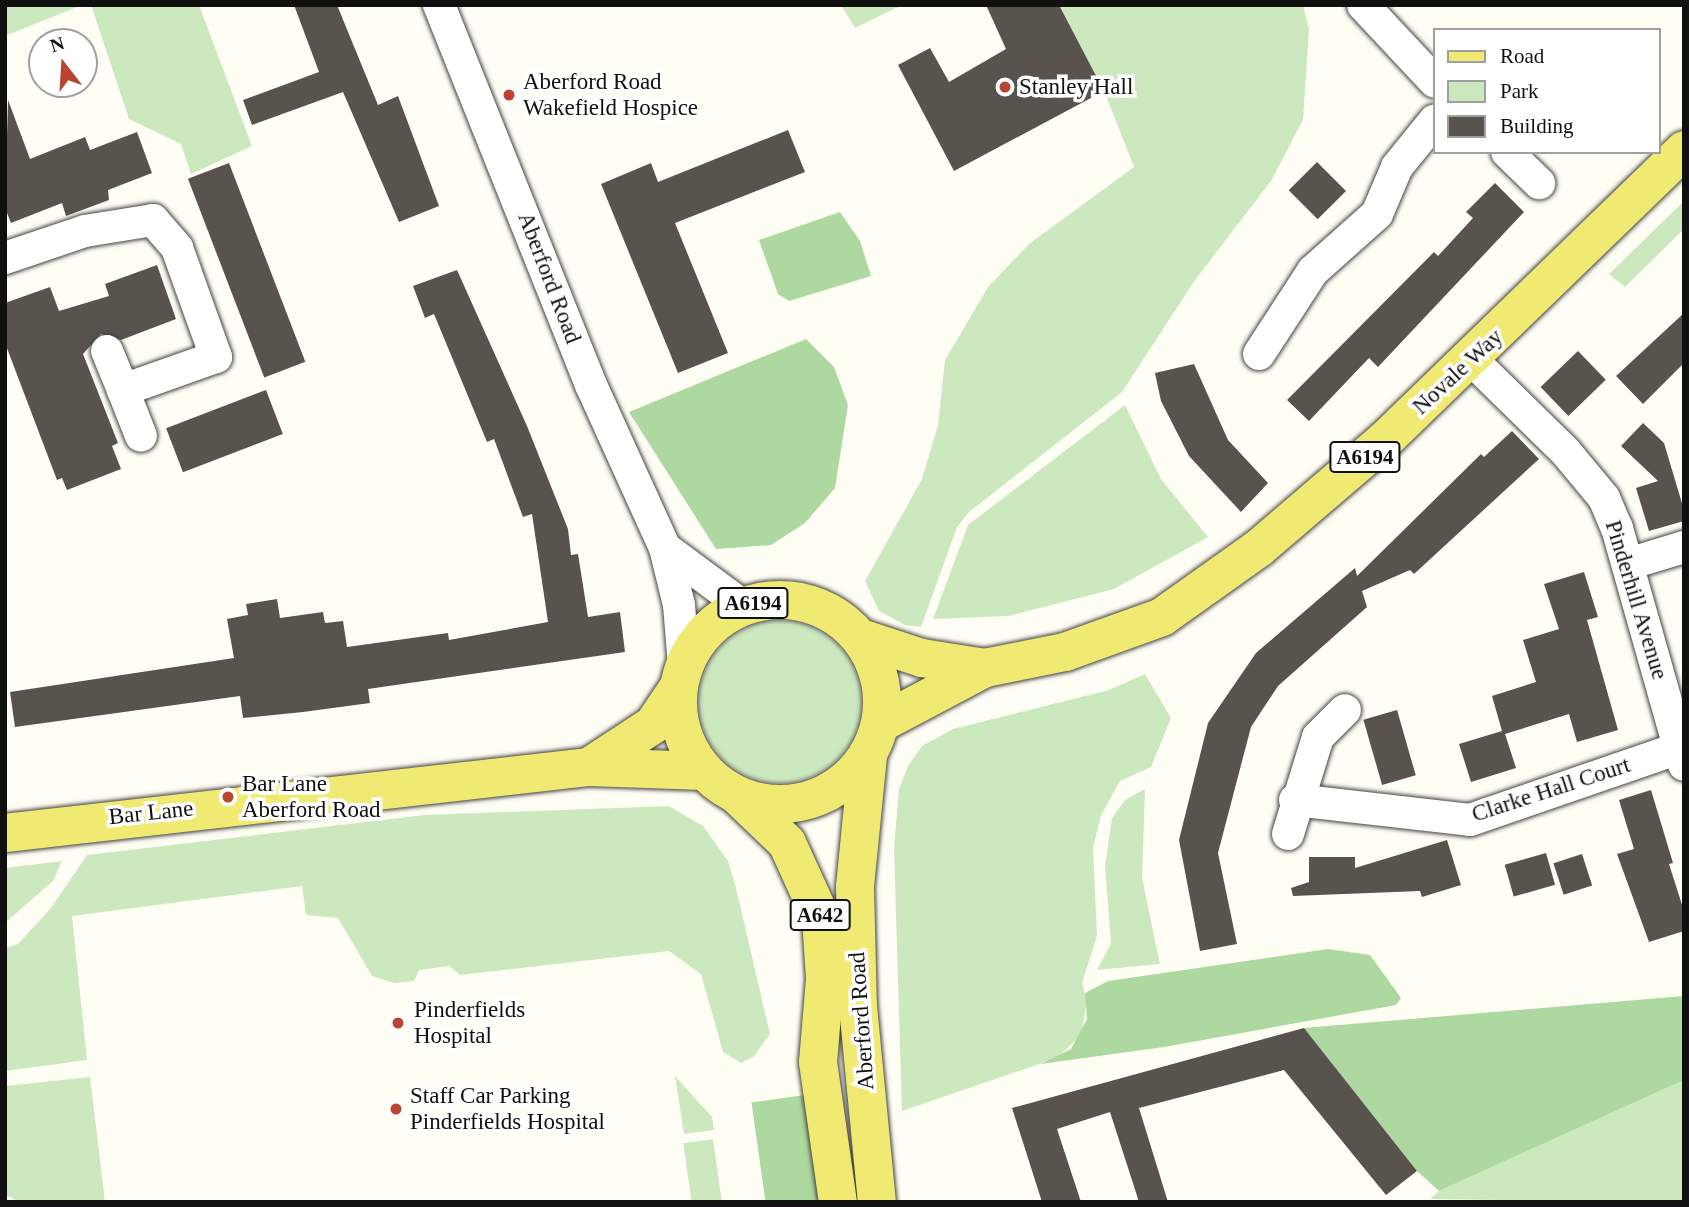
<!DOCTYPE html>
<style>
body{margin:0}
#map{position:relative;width:1689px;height:1207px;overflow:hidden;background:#fefef4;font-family:Georgia,serif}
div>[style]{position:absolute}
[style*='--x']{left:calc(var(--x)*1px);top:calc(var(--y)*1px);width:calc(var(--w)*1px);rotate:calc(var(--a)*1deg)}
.green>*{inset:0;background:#cce8bf;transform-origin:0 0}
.round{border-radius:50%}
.forest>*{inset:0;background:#add89f;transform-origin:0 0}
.building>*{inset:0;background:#58544d;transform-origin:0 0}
.roads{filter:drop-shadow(0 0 2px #434343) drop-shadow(0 0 2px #434343)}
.street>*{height:32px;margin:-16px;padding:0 16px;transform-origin:16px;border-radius:16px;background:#fff}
.primary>*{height:38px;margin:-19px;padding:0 19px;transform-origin:19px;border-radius:19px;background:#f0ea72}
.primary>.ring{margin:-19px;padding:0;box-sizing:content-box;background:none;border:38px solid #f0ea72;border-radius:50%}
.dots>*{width:19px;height:19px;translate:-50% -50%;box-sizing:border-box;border:4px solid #fff;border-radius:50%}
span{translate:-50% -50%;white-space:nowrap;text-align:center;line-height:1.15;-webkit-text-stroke:7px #fff;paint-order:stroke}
.shield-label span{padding:2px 5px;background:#fff;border:2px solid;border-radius:5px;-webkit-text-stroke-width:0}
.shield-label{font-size:21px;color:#101010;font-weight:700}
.poi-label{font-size:23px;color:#101010}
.left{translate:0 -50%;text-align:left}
.street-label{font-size:23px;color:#101010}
.frame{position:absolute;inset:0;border:7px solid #101010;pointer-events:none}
.legend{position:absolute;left:1433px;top:28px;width:228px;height:126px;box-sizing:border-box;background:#fff;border:2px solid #9f9f9f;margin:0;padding:9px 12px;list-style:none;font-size:21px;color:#101010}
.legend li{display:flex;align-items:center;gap:14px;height:35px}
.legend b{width:35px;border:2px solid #9f9f9f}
.north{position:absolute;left:28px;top:28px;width:70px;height:70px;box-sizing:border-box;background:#fff;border:2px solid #9f9f9f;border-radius:50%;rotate:343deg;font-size:19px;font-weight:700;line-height:28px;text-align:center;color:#101010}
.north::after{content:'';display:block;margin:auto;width:24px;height:32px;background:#b9442f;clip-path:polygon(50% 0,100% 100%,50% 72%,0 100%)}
</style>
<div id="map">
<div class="green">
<div style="clip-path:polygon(5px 5px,82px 5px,5px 36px)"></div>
<div style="clip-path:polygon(91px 5px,199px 5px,252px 146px,191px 174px,181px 144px,129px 119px)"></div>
<div style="clip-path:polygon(841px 5px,902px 5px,855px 28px)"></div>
<div style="clip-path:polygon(1059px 5px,1303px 5px,1309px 29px,1303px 120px,1271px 181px,1195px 280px,1122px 392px,969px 512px,957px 527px,921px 627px,905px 625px,879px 611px,865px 581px,922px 479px,938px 425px,945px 360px,988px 287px,1029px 244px,1134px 167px,1104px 91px)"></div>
<div style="clip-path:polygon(1684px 201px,1684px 229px,1625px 287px,1609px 274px)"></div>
<div style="clip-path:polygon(1125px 405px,1161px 479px,1208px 537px,1114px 589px,1008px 616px,933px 619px,968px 525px)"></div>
<div class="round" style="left:699px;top:621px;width:162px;height:162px"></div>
<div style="clip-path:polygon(1145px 674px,1171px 718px,1151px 767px,1120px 781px,1101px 815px,1093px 848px,1097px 936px,1082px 983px,1087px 1001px,1081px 1035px,1057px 1058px,902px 1111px,894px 848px,899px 789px,908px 766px,922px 746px,953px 729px,1109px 690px)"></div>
<div style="clip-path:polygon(1145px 789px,1142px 878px,1160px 964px,1097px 970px,1111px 943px,1105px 866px,1112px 818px,1125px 800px)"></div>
<div style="clip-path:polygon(669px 806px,703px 826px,728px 861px,736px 888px,770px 1034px,754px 1056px,741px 1063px,723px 1052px,701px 974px,669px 951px,460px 975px,449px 966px,419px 970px,414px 981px,394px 983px,372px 976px,338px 918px,306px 915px,302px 886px,72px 916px,87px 1060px,5px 1071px,5px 948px,18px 944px,51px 908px,87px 855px,425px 815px)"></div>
<div style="clip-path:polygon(62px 861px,53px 881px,5px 923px,5px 868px)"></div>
<div style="clip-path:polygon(675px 1076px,712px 1117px,714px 1130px,684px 1134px)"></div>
<div style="clip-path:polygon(90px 1077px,105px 1202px,20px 1202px,5px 1195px,5px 1086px)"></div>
<div style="clip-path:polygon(1684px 1080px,1684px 1202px,1430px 1199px,1439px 1191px)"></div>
<div style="left:713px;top:1139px;width:64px;height:30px;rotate:82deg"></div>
</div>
<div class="forest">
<div style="clip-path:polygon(840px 212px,860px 241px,871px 276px,789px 301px,778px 294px,759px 240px)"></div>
<div style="clip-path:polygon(806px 339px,834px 367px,848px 405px,835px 488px,805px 523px,771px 545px,716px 549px,629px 412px)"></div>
<div style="clip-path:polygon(1328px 949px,1370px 955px,1401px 998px,1396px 1005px,1164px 1047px,1041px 1064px,1071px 1049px,1087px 1019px,1085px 993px,1108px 981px)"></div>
<div style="clip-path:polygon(1684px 996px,1684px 1080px,1439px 1191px,1417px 1171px,1304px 1028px)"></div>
<div style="left:805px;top:1095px;width:108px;height:54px;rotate:82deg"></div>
</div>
<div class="building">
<div style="clip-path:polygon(294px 5px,337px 5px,378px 105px,398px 96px,439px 206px,399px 222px,343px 92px,252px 125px,243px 100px,319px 72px)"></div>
<div style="clip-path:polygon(986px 5px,1059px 5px,1104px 91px,954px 171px,898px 65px,930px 48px,949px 82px,1006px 49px)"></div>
<div style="clip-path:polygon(8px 100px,30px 159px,85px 137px,90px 150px,137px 132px,152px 173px,108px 190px,109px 200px,66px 216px,62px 203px,11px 223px,5px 208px)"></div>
<div style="clip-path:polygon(788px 130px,805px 172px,675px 223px,728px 353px,678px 373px,601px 184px,651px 163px,658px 182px)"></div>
<div style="left:1317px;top:162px;width:41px;height:40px;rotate:45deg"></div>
<div style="left:229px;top:163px;width:213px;height:44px;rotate:69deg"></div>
<div style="clip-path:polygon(1495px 183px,1524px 212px,1378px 367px,1369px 358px,1309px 421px,1287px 400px,1434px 252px,1438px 256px,1473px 218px,1466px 212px)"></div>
<div style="clip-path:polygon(157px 265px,176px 319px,121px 340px,101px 334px,83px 354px,118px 443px,112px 446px,121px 469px,67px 490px,62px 478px,57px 480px,5px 343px,5px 303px,50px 287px,59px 311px,109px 296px,105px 284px)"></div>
<div style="clip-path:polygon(457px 270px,527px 426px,568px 529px,571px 555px,578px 554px,588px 617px,620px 612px,625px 652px,368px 689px,370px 703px,303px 712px,243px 718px,240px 696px,15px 727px,10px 692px,234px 658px,227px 619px,248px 615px,246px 604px,277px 599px,280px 618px,323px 612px,325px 623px,343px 621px,347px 647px,448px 633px,449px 640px,548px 622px,532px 514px,523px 517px,494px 439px,487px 442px,434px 314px,425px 318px,413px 286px)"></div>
<div style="clip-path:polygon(1684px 313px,1684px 363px,1643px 404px,1616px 376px)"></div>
<div style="left:1578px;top:351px;width:40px;height:52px;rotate:46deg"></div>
<div style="clip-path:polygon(1194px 364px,1228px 440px,1268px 483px,1241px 512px,1189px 456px,1161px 401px,1155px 373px)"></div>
<div style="left:266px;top:390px;width:47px;height:107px;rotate:69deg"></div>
<div style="clip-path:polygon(1643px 423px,1664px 443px,1684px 510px,1684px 521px,1649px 531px,1636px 488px,1658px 481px,1621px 446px)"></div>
<div style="clip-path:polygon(1512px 431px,1539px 459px,1414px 574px,1410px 570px,1362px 591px,1367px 607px,1278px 686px,1251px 727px,1218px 853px,1237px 944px,1200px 951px,1179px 840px,1208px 723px,1256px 653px,1355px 568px,1357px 576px,1481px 454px,1484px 457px)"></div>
<div style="clip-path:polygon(1584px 572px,1598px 617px,1587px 620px,1618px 730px,1577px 742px,1569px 714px,1505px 734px,1516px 768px,1471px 782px,1459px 744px,1502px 731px,1492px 696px,1536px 682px,1523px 640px,1559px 629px,1544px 584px)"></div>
<div style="left:1397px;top:710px;width:68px;height:35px;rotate:74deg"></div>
<div style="clip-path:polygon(1651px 790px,1673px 863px,1669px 864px,1684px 911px,1684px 931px,1649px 942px,1617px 854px,1634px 849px,1619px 800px)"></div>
<div style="clip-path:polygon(1447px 840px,1461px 885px,1422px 897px,1420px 891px,1293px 896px,1291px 888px,1309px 882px,1309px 857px,1355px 857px,1355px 868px)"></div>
<div style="left:1546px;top:853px;width:33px;height:43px;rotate:74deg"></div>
<div style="left:1582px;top:854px;width:33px;height:30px;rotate:72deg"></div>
<div style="clip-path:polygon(1304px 1028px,1417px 1171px,1386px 1195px,1284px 1070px,1139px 1108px,1168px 1202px,1139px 1202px,1110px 1112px,1057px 1129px,1081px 1202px,1042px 1202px,1012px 1108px)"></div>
</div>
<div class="roads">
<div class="street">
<div style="--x:439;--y:5;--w:409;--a:68.2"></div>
<div style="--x:591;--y:385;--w:179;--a:65.6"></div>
<div style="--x:665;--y:548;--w:59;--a:76.2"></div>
<div style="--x:679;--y:605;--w:61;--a:85.3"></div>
<div style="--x:1363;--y:5;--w:105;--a:46.9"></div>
<div style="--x:1507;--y:152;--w:45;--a:44.1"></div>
<div style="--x:5;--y:258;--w:84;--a:-18.6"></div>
<div style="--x:85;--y:231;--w:69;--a:-9.2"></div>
<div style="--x:153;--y:220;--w:37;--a:49"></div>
<div style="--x:177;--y:248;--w:116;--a:70.3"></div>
<div style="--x:216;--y:357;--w:99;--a:160.5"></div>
<div style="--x:123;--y:390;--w:42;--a:-112.3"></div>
<div style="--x:1259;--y:354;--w:99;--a:-57"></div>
<div style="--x:1313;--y:271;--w:86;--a:-41.7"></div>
<div style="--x:1377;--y:214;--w:51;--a:-66.9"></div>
<div style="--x:1397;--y:167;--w:60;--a:-51"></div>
<div style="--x:1472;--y:360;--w:130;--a:44.4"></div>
<div style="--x:1565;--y:451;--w:61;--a:50.3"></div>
<div style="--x:1604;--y:498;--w:33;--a:67"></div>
<div style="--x:1617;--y:528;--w:246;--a:74.2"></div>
<div style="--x:123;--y:390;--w:49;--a:68.6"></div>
<div style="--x:665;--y:548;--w:97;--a:36.6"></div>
<div style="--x:1628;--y:564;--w:59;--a:-16.9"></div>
<div style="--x:1295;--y:800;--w:176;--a:6.5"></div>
<div style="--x:1470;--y:820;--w:221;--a:-19"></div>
<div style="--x:1288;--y:834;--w:102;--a:-72.8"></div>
<div style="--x:1318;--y:737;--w:38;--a:-45"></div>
</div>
<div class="primary">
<div class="ring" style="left:678px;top:600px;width:166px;height:166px"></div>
<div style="--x:861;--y:638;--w:64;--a:18.2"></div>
<div style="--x:922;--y:658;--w:64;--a:9"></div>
<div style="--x:985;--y:668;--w:82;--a:-11.3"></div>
<div style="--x:1065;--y:652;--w:103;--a:-19.8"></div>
<div style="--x:1162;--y:617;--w:119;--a:-35.4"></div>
<div style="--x:1259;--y:548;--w:165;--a:-40.6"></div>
<div style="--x:1384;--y:441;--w:418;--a:-44.1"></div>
<div style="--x:881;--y:723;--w:118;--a:-27.9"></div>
<div style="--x:868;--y:756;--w:132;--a:95.7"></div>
<div style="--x:855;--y:887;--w:119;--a:88.6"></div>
<div style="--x:858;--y:1006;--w:197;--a:84.5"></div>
<div style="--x:589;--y:767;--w:77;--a:-33.3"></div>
<div style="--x:653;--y:725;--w:45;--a:-56"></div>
<div style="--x:738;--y:796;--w:68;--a:43.8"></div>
<div style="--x:787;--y:843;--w:82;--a:65.6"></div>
<div style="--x:821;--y:918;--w:61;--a:86.2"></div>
<div style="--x:825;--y:979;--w:83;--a:94.8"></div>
<div style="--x:818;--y:1062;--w:141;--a:81.9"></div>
<div style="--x:5;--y:833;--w:588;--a:-6.45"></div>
<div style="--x:589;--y:767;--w:115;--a:2"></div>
</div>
</div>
<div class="dots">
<div style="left:1005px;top:87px;background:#b9442f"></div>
<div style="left:509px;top:95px;background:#b9442f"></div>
<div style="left:228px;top:797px;background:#b9442f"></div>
<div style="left:398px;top:1023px;background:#b9442f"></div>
<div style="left:396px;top:1109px;background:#b9442f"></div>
</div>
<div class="shield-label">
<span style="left:1365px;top:457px">A6194</span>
<span style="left:753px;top:603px">A6194</span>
<span style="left:820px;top:915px">A642</span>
</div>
<div class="poi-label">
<span class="left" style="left:523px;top:95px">Aberford Road<br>Wakefield Hospice</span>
<span class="left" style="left:1019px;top:87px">Stanley Hall</span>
<span class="left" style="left:242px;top:797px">Bar Lane<br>Aberford Road</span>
<span class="left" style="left:414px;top:1023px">Pinderfields<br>Hospital</span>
<span class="left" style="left:410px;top:1109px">Staff Car Parking<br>Pinderfields Hospital</span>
</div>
<div class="street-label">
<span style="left:549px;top:278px;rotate:69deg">Aberford Road</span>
<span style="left:1458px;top:372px;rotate:-43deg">Novale Way</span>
<span style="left:1636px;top:600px;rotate:73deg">Pinderhill Avenue</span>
<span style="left:1551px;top:790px;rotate:-18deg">Clarke Hall Court</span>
<span style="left:151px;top:813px;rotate:-6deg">Bar Lane</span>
<span style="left:862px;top:1021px;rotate:-94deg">Aberford Road</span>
</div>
<div class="frame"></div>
<ul class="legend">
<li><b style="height:9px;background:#f0ea72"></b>Road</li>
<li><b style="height:19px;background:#cce8bf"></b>Park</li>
<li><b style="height:19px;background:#58544d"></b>Building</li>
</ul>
<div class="north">N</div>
</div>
